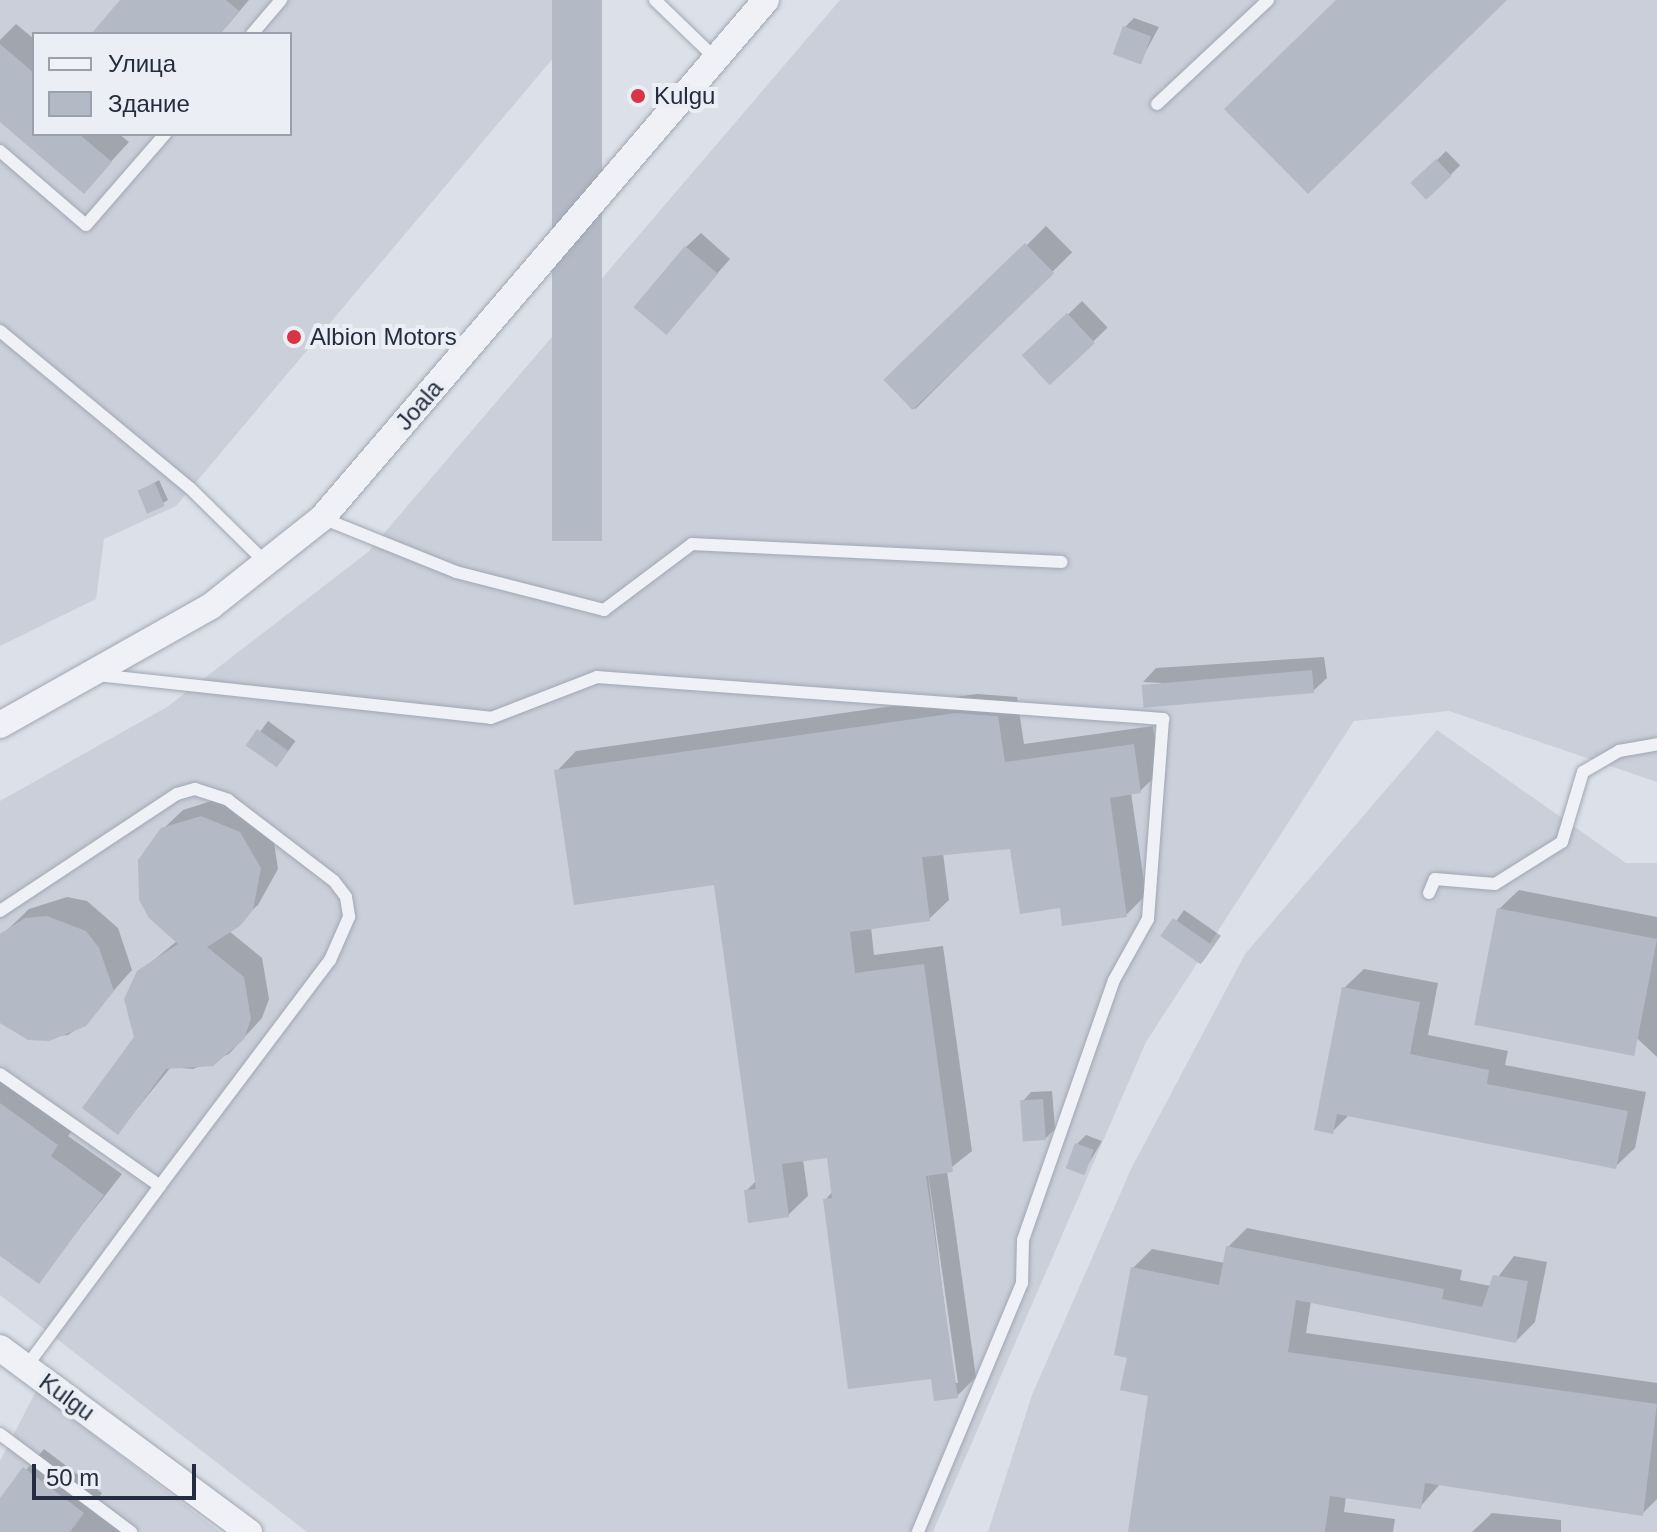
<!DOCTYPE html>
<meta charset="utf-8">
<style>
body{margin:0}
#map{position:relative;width:1657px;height:1532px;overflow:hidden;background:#dce0e8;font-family:Arial,sans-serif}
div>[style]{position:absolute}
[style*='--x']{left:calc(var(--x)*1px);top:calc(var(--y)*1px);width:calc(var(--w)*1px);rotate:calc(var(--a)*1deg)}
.built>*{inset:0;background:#cacfda}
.shadow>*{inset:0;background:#0003;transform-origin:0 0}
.building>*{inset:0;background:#b3b9c5;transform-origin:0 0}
.roads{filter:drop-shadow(0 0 2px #a1a7b2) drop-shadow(0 0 2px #a1a7b2)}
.service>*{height:12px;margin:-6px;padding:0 6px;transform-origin:6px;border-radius:6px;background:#eff1f6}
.minor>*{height:26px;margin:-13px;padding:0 13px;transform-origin:13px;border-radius:13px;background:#eff1f6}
.dots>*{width:22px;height:22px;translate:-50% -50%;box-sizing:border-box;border:4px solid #ebeff5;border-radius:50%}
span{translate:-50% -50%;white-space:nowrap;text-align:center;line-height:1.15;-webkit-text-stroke:8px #ebeff5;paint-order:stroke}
.poi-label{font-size:24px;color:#242d3f}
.left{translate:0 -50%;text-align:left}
.street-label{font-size:24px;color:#242d3f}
.legend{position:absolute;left:32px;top:32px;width:260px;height:104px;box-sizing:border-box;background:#ebeff5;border:2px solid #9ba1ac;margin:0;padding:10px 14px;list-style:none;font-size:24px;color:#242d3f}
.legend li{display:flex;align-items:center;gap:16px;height:40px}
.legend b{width:40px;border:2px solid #9ba1ac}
.scale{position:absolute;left:32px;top:1464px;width:164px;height:36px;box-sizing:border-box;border:4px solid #242d3f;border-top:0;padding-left:10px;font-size:24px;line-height:28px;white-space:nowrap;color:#242d3f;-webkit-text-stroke:6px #ebeff5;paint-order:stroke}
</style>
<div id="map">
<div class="built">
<div style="clip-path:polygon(evenodd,0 0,602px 0,176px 506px,104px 539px,96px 599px,0 646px,0 0,34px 34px,290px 34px,290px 134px,34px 134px,34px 34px)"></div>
<div style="clip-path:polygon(840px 0,1657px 0,1657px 782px,1449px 711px,1354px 721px,1146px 1042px,933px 1532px,307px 1532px,0 1295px,0 801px,167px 707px,368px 552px)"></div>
<div style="clip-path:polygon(1437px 730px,1626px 863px,1657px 863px,1657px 1532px,988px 1532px,1032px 1395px,1131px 1169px,1245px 954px)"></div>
<div style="clip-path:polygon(36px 1391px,220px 1532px,0 1532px,0 1461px)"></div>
</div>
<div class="shadow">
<div style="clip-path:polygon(122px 0,249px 0,220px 34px,93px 34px)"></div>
<div style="clip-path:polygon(1134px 18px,1159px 27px,1140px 62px,1125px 27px)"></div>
<div style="clip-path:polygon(16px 24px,34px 39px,34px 134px,119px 134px,129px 142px,84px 191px,0 120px,0 40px)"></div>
<div style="left:1446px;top:151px;width:20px;height:46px;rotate:45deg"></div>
<div style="left:1046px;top:226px;width:37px;height:222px;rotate:45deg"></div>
<div style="clip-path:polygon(701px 233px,730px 259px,679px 317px,686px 247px)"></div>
<div style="left:1082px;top:301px;width:37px;height:79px;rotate:46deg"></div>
<div style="clip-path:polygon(159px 480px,168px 500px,149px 511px,140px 491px)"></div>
<div style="clip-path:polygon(1324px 657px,1327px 678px,1313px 691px,1143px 682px,1156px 668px)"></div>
<div style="clip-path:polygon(evenodd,977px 694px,1017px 697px,1024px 744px,1153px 726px,1160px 772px,1140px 791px,1131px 793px,1146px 895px,1126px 915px,1061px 906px,1012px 847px,943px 853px,949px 900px,929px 919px,871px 927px,874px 955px,943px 946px,972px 1151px,947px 1171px,976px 1377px,957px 1396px,932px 1377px,825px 1200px,833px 1191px,829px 1156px,803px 1159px,808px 1196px,788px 1215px,746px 1191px,757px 1180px,716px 883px,557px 771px,576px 751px,977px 694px,927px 1166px,958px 1383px,954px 1383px,927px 1166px)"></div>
<div style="left:268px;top:721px;width:34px;height:31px;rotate:36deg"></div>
<div style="clip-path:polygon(221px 798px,241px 802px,272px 829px,278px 869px,258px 905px,229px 931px,262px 958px,269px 999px,262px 1018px,229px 1054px,193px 1069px,171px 1067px,118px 1132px,136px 1038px,139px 972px,177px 941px,163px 829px,183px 810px)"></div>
<div style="clip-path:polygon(1519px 890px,1657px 917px,1657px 1057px,1499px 909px)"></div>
<div style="clip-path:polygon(67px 897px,87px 901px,118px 928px,132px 970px,84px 1024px,68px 1035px,29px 1038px,0 1019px,0 937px,29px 909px)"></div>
<div style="left:1184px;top:910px;width:45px;height:32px;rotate:35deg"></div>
<div style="clip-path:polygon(1364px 969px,1438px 983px,1428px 1035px,1508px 1051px,1505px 1065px,1646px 1092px,1635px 1148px,1615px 1167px,1349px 1115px,1333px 1131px,1344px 988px)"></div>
<div style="clip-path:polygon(0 1070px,76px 1125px,68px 1136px,122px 1174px,38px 1281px,0 1253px)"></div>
<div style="clip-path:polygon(1052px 1091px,1055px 1129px,1046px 1138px,1022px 1102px,1031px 1092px)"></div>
<div style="clip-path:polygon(1086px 1135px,1102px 1141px,1083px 1173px,1077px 1144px)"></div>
<div style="clip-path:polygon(1247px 1228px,1462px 1270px,1460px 1280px,1491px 1286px,1514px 1256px,1547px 1262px,1535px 1322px,1516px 1341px,1311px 1301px,1306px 1333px,1657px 1383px,1657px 1499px,1643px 1513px,1440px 1484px,1420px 1507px,1346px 1496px,1344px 1512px,1395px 1519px,1393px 1532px,1130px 1532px,1151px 1394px,1130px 1356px,1133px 1268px,1152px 1249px,1225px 1263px,1228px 1247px)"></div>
<div style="clip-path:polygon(44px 1449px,102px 1493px,93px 1505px,129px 1532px,0 1532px,0 1501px)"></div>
<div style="clip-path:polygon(1492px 1513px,1561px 1520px,1561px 1532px,1472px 1532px)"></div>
</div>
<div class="building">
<div style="clip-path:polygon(120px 0,226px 0,239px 11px,220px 34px,91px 34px)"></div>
<div style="left:552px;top:0;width:50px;height:541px"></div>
<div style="clip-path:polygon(1336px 0,1507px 0,1308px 194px,1224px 109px)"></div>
<div style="left:1123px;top:26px;width:30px;height:30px;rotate:20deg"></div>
<div style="clip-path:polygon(0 44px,34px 73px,34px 134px,79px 134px,112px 162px,84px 194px,0 122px)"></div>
<div style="left:1436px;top:159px;width:23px;height:35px;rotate:47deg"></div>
<div style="left:1025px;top:243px;width:42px;height:197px;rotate:46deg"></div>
<div style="left:685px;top:246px;width:43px;height:80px;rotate:40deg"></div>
<div style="left:1067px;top:313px;width:41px;height:62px;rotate:47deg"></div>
<div style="left:155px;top:483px;width:25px;height:19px;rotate:67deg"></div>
<div style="left:1312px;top:670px;width:23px;height:171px;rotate:85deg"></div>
<div style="clip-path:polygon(956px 713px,998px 716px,1005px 762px,1134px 744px,1141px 793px,1110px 798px,1127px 917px,1062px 926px,1060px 908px,1020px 914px,1010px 849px,922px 857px,930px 921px,850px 932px,855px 973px,924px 964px,953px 1172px,926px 1176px,958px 1398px,934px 1401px,931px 1379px,848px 1389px,823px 1199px,832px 1198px,827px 1158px,782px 1164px,789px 1217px,748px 1223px,744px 1190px,756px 1189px,714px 885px,574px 905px,554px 770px)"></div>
<div style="left:257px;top:729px;width:38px;height:20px;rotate:35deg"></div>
<div style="clip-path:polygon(201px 816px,240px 832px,261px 868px,253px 910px,240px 926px,207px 947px,244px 977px,251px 1019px,244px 1039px,213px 1066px,166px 1069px,118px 1135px,82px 1108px,134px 1037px,124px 999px,137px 971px,178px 944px,149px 918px,139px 900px,138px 860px,161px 828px)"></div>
<div style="left:1497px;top:908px;width:163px;height:119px;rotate:11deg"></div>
<div style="clip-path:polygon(47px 916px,86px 931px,99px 948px,114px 991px,86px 1026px,49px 1041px,28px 1040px,0 1023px,0 934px,25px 918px)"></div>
<div style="left:1173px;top:918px;width:49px;height:22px;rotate:35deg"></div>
<div style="clip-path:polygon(1342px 987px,1420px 1002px,1410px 1054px,1489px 1070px,1487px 1084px,1628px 1111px,1616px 1169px,1337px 1114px,1333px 1134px,1314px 1130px)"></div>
<div style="left:1043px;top:1099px;width:41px;height:23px;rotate:86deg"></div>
<div style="clip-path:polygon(0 1103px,58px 1145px,51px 1156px,104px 1195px,39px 1284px,0 1256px)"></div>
<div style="left:1075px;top:1143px;width:20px;height:27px;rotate:20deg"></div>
<div style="clip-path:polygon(1226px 1246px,1444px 1289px,1442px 1299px,1482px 1307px,1493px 1275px,1528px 1281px,1516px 1343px,1296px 1300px,1288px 1352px,1657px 1404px,1643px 1516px,1425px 1483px,1421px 1509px,1330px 1496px,1325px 1532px,1128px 1532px,1148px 1396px,1120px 1390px,1127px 1358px,1114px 1355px,1131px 1267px,1219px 1285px)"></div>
<div style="clip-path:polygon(23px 1467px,84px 1513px,70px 1532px,0 1532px,0 1498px)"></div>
</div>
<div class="roads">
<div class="service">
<div style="--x:655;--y:0;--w:85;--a:44"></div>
<div style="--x:252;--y:34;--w:45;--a:-49.5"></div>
<div style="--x:1157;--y:104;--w:152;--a:-43.1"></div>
<div style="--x:0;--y:151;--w:113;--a:40.7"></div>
<div style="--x:86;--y:225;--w:121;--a:-49"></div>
<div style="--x:0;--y:331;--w:246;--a:39.6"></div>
<div style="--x:190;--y:488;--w:107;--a:44.6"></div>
<div style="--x:322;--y:518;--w:144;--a:21.9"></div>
<div style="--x:456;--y:572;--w:153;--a:14.4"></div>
<div style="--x:604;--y:610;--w:110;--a:-36.9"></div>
<div style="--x:692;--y:544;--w:370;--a:2.8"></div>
<div style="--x:97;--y:675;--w:396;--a:6.2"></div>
<div style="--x:491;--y:718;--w:114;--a:-21.1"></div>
<div style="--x:597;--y:677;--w:568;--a:4.24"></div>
<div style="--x:1163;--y:719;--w:201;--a:94.3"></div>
<div style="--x:1148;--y:919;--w:70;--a:119.1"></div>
<div style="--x:1114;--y:980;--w:275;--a:109.3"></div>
<div style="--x:1023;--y:1240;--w:43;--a:91.3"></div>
<div style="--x:1022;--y:1283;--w:270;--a:112.7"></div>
<div style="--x:1429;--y:893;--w:15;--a:-67"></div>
<div style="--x:1435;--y:879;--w:60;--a:4.8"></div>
<div style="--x:1495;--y:884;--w:79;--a:-32.1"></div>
<div style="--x:1562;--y:842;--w:73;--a:-73.3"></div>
<div style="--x:1583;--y:772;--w:42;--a:-30.3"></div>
<div style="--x:1619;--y:751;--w:39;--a:-10"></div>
<div style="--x:0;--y:911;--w:212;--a:-33.5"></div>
<div style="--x:177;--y:794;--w:19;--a:-16"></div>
<div style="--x:195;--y:789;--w:35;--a:18"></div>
<div style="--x:228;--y:800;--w:133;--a:37.4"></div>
<div style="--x:334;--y:881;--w:20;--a:53"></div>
<div style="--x:346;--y:897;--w:20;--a:81"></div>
<div style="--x:349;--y:917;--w:47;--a:113.8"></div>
<div style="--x:330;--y:960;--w:283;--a:127"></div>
<div style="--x:160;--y:1186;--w:195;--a:-145"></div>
<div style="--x:26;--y:1367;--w:225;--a:-53.5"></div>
<div style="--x:0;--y:1434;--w:164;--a:36.8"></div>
</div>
<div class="minor">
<div style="--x:0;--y:725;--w:242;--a:-29.4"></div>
<div style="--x:211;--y:606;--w:142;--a:-38.4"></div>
<div style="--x:322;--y:518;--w:682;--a:-49.4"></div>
<div style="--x:0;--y:1348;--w:310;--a:36.5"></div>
</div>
</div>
<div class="dots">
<div style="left:638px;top:96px;background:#d93446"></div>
<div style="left:294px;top:337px;background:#d93446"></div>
</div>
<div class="poi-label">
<span class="left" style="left:654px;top:96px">Kulgu</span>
<span class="left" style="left:310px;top:337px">Albion Motors</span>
</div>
<div class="street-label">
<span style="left:419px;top:405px;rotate:-49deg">Joala</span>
<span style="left:67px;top:1397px;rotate:36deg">Kulgu</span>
</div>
<ul class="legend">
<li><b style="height:10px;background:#eff1f6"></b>Улица</li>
<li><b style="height:22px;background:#b3b9c5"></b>Здание</li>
</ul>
<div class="scale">50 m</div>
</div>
